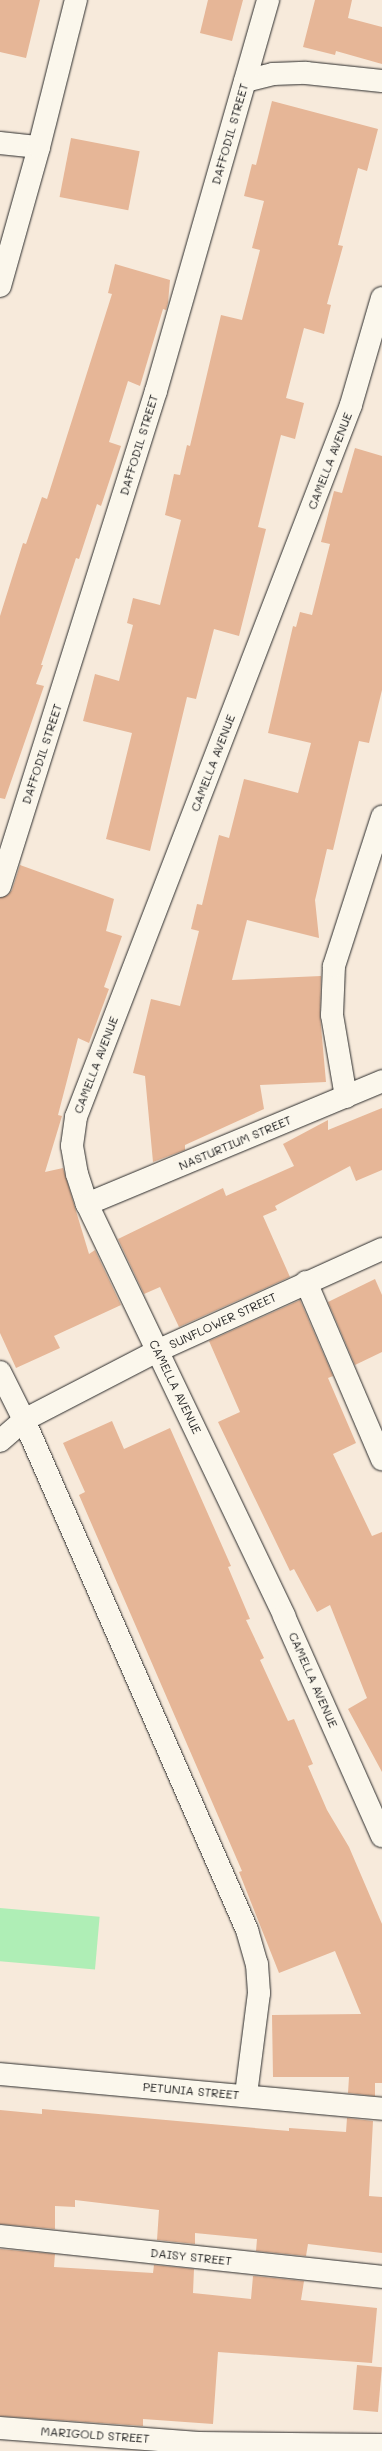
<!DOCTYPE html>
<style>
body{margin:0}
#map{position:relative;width:382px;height:2451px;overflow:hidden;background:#f7eadb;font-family:Mali,sans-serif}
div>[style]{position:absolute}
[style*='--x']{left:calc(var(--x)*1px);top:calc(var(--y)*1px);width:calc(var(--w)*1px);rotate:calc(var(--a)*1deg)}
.green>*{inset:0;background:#afeeb6;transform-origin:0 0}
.building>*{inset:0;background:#e6b697;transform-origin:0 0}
.roads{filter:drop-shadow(0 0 1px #2b2b2b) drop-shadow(0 0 1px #2b2b2b)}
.minor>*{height:22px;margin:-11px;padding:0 11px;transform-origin:11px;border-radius:11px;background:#fbf7ec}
span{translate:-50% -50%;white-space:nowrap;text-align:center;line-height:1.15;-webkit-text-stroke:3.5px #fbf7ec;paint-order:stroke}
.street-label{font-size:12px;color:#2b2b2b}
</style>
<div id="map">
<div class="green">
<div style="left:0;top:1908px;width:100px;height:53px;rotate:5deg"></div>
</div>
<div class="building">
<div style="clip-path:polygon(0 0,40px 0,26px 58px,0 52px)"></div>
<div style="clip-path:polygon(208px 0,243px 0,232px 41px,200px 33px)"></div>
<div style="clip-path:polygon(315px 0,352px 0,348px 18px,382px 27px,382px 64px,336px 51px,335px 55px,303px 47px)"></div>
<div style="clip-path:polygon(272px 101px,378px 129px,367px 171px,358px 168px,338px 245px,343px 246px,327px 304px,331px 305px,324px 334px,304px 328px,286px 398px,304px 403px,295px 439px,281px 435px,258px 527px,266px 529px,239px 636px,214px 629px,196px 699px,187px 697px,150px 851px,106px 839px,132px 733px,83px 721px,95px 674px,119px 681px,133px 625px,127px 623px,133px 598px,160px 605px,181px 520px,165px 515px,174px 474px,180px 475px,187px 445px,190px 446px,221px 315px,242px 320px,260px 250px,252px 248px,264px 201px,244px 196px,252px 164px,256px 165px)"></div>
<div style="left:71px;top:138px;width:70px;height:60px;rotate:11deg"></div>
<div style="clip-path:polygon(115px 264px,170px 280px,168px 303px,166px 310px,163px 309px,140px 386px,128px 381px,109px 442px,121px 446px,101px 506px,97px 504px,79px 559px,76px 558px,41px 665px,43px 665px,36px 684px,44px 686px,5px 799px,0 798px,0 616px,23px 543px,26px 544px,42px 497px,47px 499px,112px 294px,108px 293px)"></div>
<div style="clip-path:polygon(355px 448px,382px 456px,382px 690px,369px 743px,359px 741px,333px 850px,327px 849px,315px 900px,319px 938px,247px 920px,232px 980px,321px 976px,320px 1015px,326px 1082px,260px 1085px,264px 1109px,185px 1145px,185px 1150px,153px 1162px,145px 1076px,133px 1073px,151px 999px,180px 1006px,199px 931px,191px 929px,197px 904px,202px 905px,219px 835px,229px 838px,244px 779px,298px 793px,311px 743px,268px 733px,293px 626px,296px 627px,300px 612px,312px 615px,330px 544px,321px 542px,334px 491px,342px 493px)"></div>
<div style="clip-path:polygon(20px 865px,114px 899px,106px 931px,122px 936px,104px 987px,109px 989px,89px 1043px,78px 1038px,58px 1115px,62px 1116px,45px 1172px,63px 1168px,89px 1254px,95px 1250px,121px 1305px,54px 1336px,60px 1348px,16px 1368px,0 1333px,0 898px,8px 895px,12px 890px)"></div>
<div style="clip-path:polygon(382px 1108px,382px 1170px,356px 1181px,350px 1166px,275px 1206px,277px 1210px,263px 1216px,290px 1277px,179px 1327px,160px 1287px,144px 1294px,118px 1239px,223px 1188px,226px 1196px,294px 1166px,283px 1144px,328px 1120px,328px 1130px)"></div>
<div style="clip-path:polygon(375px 1279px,382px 1295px,382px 1352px,355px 1365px,328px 1302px)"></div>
<div style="clip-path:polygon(300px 1300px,333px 1376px,328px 1378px,356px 1443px,333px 1454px,372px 1536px,382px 1532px,382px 1772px,348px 1709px,367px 1698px,330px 1605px,317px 1612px,294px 1569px,290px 1571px,218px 1422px,240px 1412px,209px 1341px)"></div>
<div style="clip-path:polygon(112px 1421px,124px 1449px,170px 1428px,231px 1566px,228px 1567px,250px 1619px,246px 1620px,264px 1658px,260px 1660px,288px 1721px,294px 1719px,313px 1764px,308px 1766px,327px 1810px,349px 1847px,382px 1924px,382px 2083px,375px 2083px,375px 2096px,348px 2093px,349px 2077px,273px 2077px,272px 2015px,361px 2014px,335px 1951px,279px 1973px,239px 1872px,242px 1871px,79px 1495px,85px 1492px,63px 1443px)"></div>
<div style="clip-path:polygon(42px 2109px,289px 2131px,289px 2128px,346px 2132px,347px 2118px,373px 2121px,369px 2196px,382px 2197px,382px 2253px,308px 2244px,306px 2256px,256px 2251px,257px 2239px,195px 2233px,195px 2244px,157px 2240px,159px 2210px,75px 2200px,75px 2207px,55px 2206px,55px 2229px,0 2224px,0 2110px,42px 2114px)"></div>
<div style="clip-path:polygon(0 2249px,55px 2254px,54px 2267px,153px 2273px,154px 2265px,194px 2269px,193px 2293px,251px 2299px,253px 2276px,304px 2281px,301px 2300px,377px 2308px,372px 2363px,218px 2352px,213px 2424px,143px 2419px,143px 2426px,0 2416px)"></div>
<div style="left:357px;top:2365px;width:25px;height:45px;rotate:5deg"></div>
</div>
<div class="roads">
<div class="minor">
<div style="--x:245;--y:81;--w:29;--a:-14"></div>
<div style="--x:273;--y:74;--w:33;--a:-2"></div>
<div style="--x:306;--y:73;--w:76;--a:6"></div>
<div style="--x:0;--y:143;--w:39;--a:6"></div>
<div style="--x:0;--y:286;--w:144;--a:-74.3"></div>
<div style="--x:39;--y:147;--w:152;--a:-75.9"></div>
<div style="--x:382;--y:298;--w:111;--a:106.2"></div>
<div style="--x:351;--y:405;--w:763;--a:111.12"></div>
<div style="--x:76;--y:1117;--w:29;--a:98"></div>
<div style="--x:72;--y:1146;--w:28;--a:80"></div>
<div style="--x:77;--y:1174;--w:32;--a:72"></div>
<div style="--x:87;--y:1204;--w:457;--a:64.4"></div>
<div style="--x:284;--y:1616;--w:241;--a:66"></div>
<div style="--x:0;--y:886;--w:519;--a:-72.51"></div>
<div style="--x:156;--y:391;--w:407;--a:-74"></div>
<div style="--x:346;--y:1097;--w:83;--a:-99.7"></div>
<div style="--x:332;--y:1015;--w:49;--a:-87.7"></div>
<div style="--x:334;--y:966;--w:157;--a:-72.1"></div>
<div style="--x:87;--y:1204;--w:320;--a:-22.6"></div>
<div style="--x:306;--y:1282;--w:193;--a:66.8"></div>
<div style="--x:0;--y:1372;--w:54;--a:63.4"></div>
<div style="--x:24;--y:1420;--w:557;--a:66.38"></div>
<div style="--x:247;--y:1930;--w:35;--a:74"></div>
<div style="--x:257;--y:1964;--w:29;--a:86"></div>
<div style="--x:259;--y:1993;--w:103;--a:97.3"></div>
<div style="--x:0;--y:1441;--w:32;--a:-41"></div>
<div style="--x:24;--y:1420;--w:150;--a:-27.4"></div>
<div style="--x:157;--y:1351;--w:247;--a:-24.4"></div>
<div style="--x:0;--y:2074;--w:384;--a:5.2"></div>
<div style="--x:0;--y:2236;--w:384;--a:6.1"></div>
<div style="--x:0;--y:2428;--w:199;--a:4.3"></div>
<div style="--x:198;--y:2443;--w:184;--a:0.6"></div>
</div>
</div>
<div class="street-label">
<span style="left:230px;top:134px;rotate:-74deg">DAFFODIL STREET</span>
<span style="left:139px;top:445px;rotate:-73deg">DAFFODIL STREET</span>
<span style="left:330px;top:461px;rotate:-69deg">CAMELLA AVENUE</span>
<span style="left:42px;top:754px;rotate:-72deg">DAFFODIL STREET</span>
<span style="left:213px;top:763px;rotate:-69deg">CAMELLA AVENUE</span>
<span style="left:96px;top:1065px;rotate:-69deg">CAMELLA AVENUE</span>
<span style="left:235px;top:1143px;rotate:-23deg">NASTURTIUM STREET</span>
<span style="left:223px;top:1321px;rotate:-25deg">SUNFLOWER STREET</span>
<span style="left:175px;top:1387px;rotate:64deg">CAMELLA AVENUE</span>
<span style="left:313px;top:1680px;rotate:66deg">CAMELLA AVENUE</span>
<span style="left:191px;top:2091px;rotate:5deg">PETUNIA STREET</span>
<span style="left:191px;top:2257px;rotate:6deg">DAISY STREET</span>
<span style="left:95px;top:2435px;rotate:4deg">MARIGOLD STREET</span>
</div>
</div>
